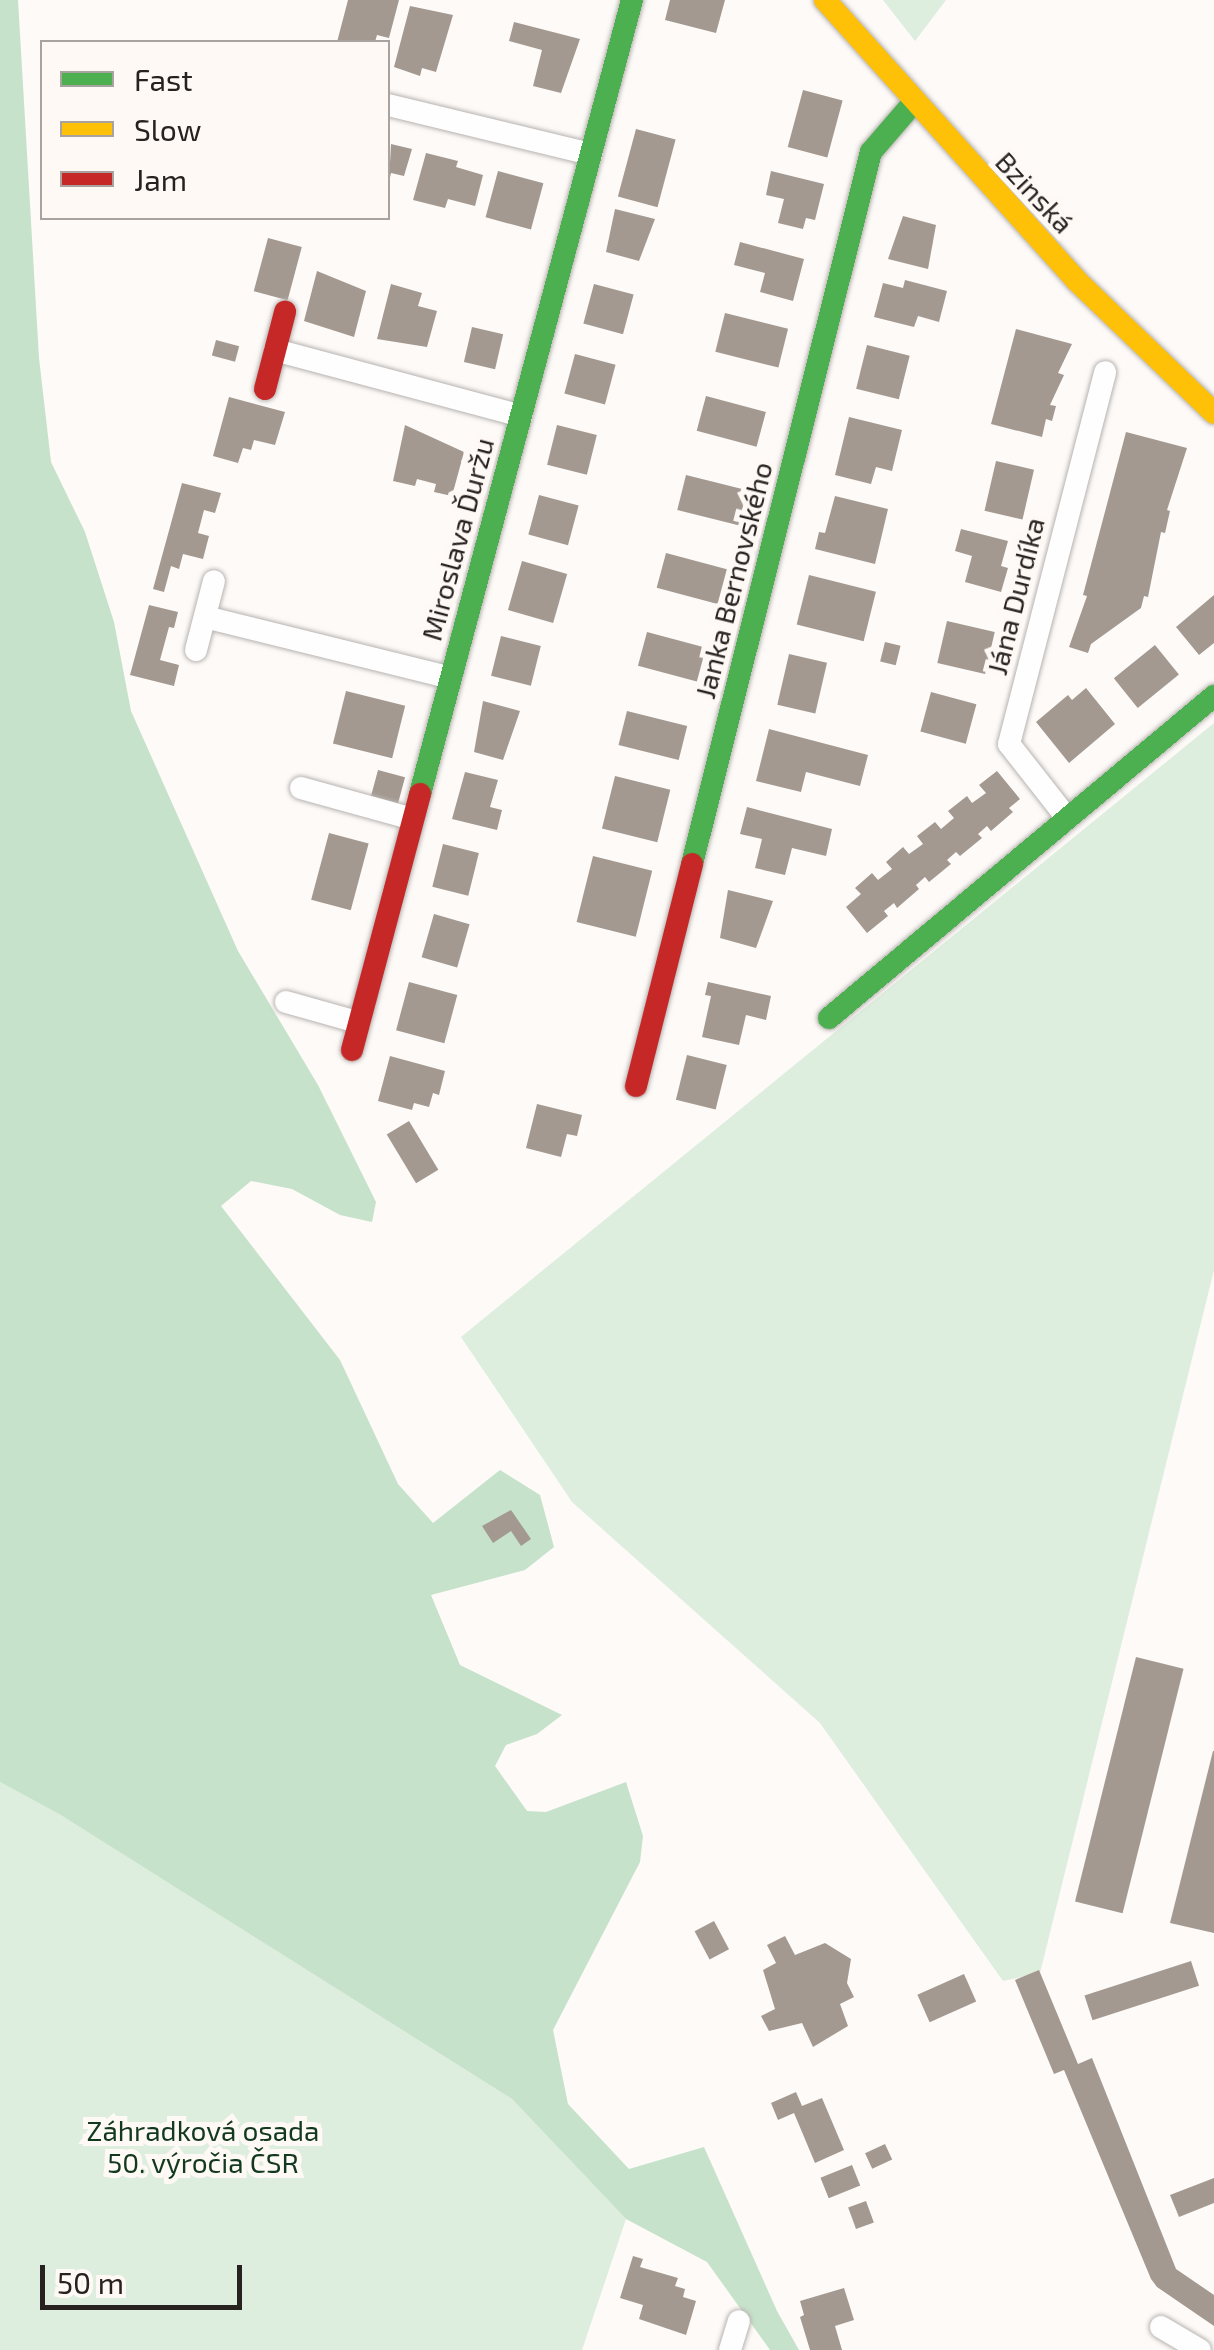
<!DOCTYPE html>
<meta charset="utf-8">
<style>
body{margin:0}
#map{position:relative;width:1214px;height:2350px;overflow:hidden;background:#fdfaf8;font-family:"Exo 2",sans-serif}
div>[style]{position:absolute}
[style*='--x']{left:calc(var(--x)*1px);top:calc(var(--y)*1px);width:calc(var(--w)*1px);rotate:calc(var(--a)*1deg)}
.green>*{inset:0;background:#ddedde}
.forest>*{inset:0;background:#c6e2ca}
.building>*{inset:0;background:#a39991;transform-origin:0 0}
.roads{filter:drop-shadow(0 0 2px #b7b3b0) drop-shadow(0 0 2px #b7b3b0)}
.street>*{height:22px;margin:-11px;padding:0 11px;transform-origin:11px;border-radius:11px;background:#fffefe}
.fast>*{height:22px;margin:-11px;padding:0 11px;transform-origin:11px;border-radius:11px;background:#4caf50}
.slow>*{height:22px;margin:-11px;padding:0 11px;transform-origin:11px;border-radius:11px;background:#ffc107}
.jam>*{height:22px;margin:-11px;padding:0 11px;transform-origin:11px;border-radius:11px;background:#c62828}
span{translate:-50% -50%;white-space:nowrap;text-align:center;line-height:1.15;-webkit-text-stroke:10px #fff9f6;paint-order:stroke}
.street-label{font-size:28px;color:#27221f}
.park-label{font-size:28px;color:#12391e}
.legend{position:absolute;left:40px;top:40px;width:350px;height:180px;box-sizing:border-box;background:#fff9f6;border:2px solid #a9a3a0;margin:0;padding:12px 18px;list-style:none;font-size:30px;color:#27221f}
.legend li{display:flex;align-items:center;gap:20px;height:50px}
.legend b{width:50px;border:2px solid #a9a3a0}
.scale{position:absolute;left:40px;top:2265px;width:202px;height:45px;box-sizing:border-box;border:5px solid #27221f;border-top:0;padding-left:12px;font-size:30px;line-height:35px;white-space:nowrap;color:#27221f;-webkit-text-stroke:8px #fff9f6;paint-order:stroke}
</style>
<div id="map">
<div class="green">
<div style="clip-path:polygon(883px 0,946px 0,915px 41px)"></div>
<div style="clip-path:polygon(1214px 723px,1214px 1270px,1040px 1973px,1003px 1981px,820px 1723px,572px 1502px,461px 1337px)"></div>
<div style="clip-path:polygon(0 1782px,59px 1814px,512px 2099px,626px 2219px,582px 2350px,0 2350px)"></div>
</div>
<div class="forest">
<div style="clip-path:polygon(0 0,18px 0,39px 358px,51px 462px,85px 532px,114px 622px,131px 711px,238px 951px,318px 1085px,376px 1202px,372px 1222px,340px 1215px,292px 1189px,251px 1181px,221px 1206px,340px 1360px,398px 1484px,433px 1523px,500px 1470px,540px 1495px,554px 1547px,525px 1570px,431px 1595px,460px 1665px,562px 1715px,537px 1734px,506px 1745px,495px 1766px,527px 1811px,546px 1812px,626px 1782px,643px 1836px,640px 1862px,553px 2030px,568px 2104px,629px 2169px,704px 2147px,777px 2311px,799px 2350px,770px 2350px,707px 2262px,626px 2219px,512px 2099px,59px 1814px,0 1782px)"></div>
</div>
<div class="building">
<div style="clip-path:polygon(348px 0,399px 0,389px 38px,377px 35px,375px 42px,337px 42px)"></div>
<div style="clip-path:polygon(670px 0,725px 0,716px 33px,665px 20px)"></div>
<div style="clip-path:polygon(410px 6px,453px 15px,436px 72px,422px 68px,420px 76px,394px 67px)"></div>
<div style="clip-path:polygon(514px 22px,580px 39px,561px 93px,533px 86px,542px 50px,509px 41px)"></div>
<div style="left:803px;top:90px;width:41px;height:59px;rotate:15deg"></div>
<div style="left:636px;top:129px;width:41px;height:70px;rotate:15deg"></div>
<div style="clip-path:polygon(391px 144px,412px 149px,404px 176px,391px 173px,389px 182px)"></div>
<div style="clip-path:polygon(426px 153px,458px 161px,456px 167px,483px 175px,475px 206px,448px 199px,445px 208px,413px 200px)"></div>
<div style="left:498px;top:171px;width:47px;height:48px;rotate:15deg"></div>
<div style="clip-path:polygon(771px 171px,824px 184px,815px 220px,806px 218px,803px 229px,778px 223px,784px 199px,766px 195px)"></div>
<div style="clip-path:polygon(615px 209px,655px 219px,639px 261px,606px 252px)"></div>
<div style="clip-path:polygon(903px 216px,936px 225px,928px 269px,888px 259px)"></div>
<div style="left:268px;top:238px;width:35px;height:55px;rotate:15deg"></div>
<div style="clip-path:polygon(740px 242px,804px 259px,793px 301px,760px 292px,765px 273px,734px 265px)"></div>
<div style="clip-path:polygon(317px 271px,366px 291px,354px 337px,304px 321px)"></div>
<div style="clip-path:polygon(905px 280px,947px 291px,939px 322px,918px 316px,914px 327px,874px 317px,883px 283px,903px 288px)"></div>
<div style="clip-path:polygon(391px 284px,422px 293px,418px 306px,437px 311px,427px 347px,377px 339px)"></div>
<div style="left:594px;top:284px;width:41px;height:41px;rotate:15deg"></div>
<div style="left:725px;top:313px;width:65px;height:40px;rotate:14deg"></div>
<div style="left:472px;top:327px;width:32px;height:36px;rotate:13deg"></div>
<div style="clip-path:polygon(1016px 329px,1072px 344px,1058px 373px,1064px 375px,1050px 405px,1056px 406px,1052px 421px,1046px 419px,1042px 437px,991px 424px)"></div>
<div style="left:216px;top:340px;width:24px;height:16px;rotate:15deg"></div>
<div style="left:867px;top:345px;width:44px;height:45px;rotate:14deg"></div>
<div style="left:575px;top:354px;width:42px;height:41px;rotate:15deg"></div>
<div style="left:706px;top:396px;width:62px;height:36px;rotate:15deg"></div>
<div style="clip-path:polygon(229px 397px,285px 412px,275px 445px,254px 440px,251px 450px,243px 448px,238px 463px,213px 456px)"></div>
<div style="clip-path:polygon(849px 417px,902px 430px,892px 471px,876px 467px,871px 484px,835px 475px)"></div>
<div style="clip-path:polygon(405px 425px,464px 452px,452px 496px,434px 492px,436px 484px,417px 479px,415px 486px,393px 481px)"></div>
<div style="left:557px;top:425px;width:41px;height:41px;rotate:14deg"></div>
<div style="clip-path:polygon(1126px 432px,1187px 448px,1167px 510px,1170px 511px,1165px 533px,1161px 532px,1148px 597px,1144px 596px,1141px 608px,1091px 644px,1088px 653px,1069px 647px,1087px 596px,1083px 595px)"></div>
<div style="left:996px;top:461px;width:39px;height:51px;rotate:13deg"></div>
<div style="left:686px;top:475px;width:63px;height:36px;rotate:14deg"></div>
<div style="clip-path:polygon(182px 483px,221px 493px,215px 513px,204px 510px,198px 533px,209px 536px,203px 559px,183px 554px,179px 569px,171px 566px,164px 592px,153px 589px)"></div>
<div style="left:539px;top:495px;width:41px;height:41px;rotate:15deg"></div>
<div style="clip-path:polygon(835px 496px,888px 509px,875px 564px,815px 549px,819px 532px,825px 533px)"></div>
<div style="clip-path:polygon(961px 529px,1008px 541px,1001px 566px,1008px 568px,1001px 592px,965px 582px,972px 556px,955px 551px)"></div>
<div style="left:666px;top:553px;width:63px;height:36px;rotate:15deg"></div>
<div style="left:522px;top:561px;width:47px;height:51px;rotate:16deg"></div>
<div style="left:809px;top:575px;width:69px;height:51px;rotate:14deg"></div>
<div style="clip-path:polygon(1214px 595px,1214px 643px,1199px 655px,1176px 627px)"></div>
<div style="clip-path:polygon(149px 605px,178px 612px,174px 628px,169px 627px,160px 660px,179px 665px,174px 686px,130px 675px)"></div>
<div style="left:947px;top:621px;width:49px;height:43px;rotate:13deg"></div>
<div style="left:647px;top:632px;width:61px;height:35px;rotate:15deg"></div>
<div style="left:501px;top:636px;width:41px;height:41px;rotate:14deg"></div>
<div style="left:885px;top:642px;width:16px;height:20px;rotate:14deg"></div>
<div style="left:1155px;top:645px;width:38px;height:53px;rotate:51deg"></div>
<div style="left:789px;top:654px;width:39px;height:52px;rotate:13deg"></div>
<div style="clip-path:polygon(1086px 688px,1115px 724px,1069px 763px,1036px 722px,1068px 695px,1072px 700px)"></div>
<div style="left:346px;top:691px;width:61px;height:54px;rotate:14deg"></div>
<div style="left:931px;top:692px;width:47px;height:41px;rotate:15deg"></div>
<div style="clip-path:polygon(483px 701px,520px 711px,503px 760px,474px 752px)"></div>
<div style="left:627px;top:711px;width:62px;height:35px;rotate:14deg"></div>
<div style="clip-path:polygon(769px 729px,868px 755px,860px 786px,806px 772px,801px 792px,756px 781px)"></div>
<div style="left:378px;top:770px;width:28px;height:27px;rotate:15deg"></div>
<div style="clip-path:polygon(997px 771px,1020px 799px,1009px 808px,1013px 812px,991px 831px,987px 826px,978px 834px,982px 838px,960px 856px,956px 852px,947px 860px,951px 864px,929px 882px,925px 877px,916px 885px,919px 889px,897px 908px,894px 903px,884px 911px,888px 916px,867px 933px,846px 907px,861px 894px,855px 888px,872px 873px,878px 880px,892px 869px,886px 862px,903px 847px,909px 854px,923px 844px,917px 836px,935px 822px,941px 829px,954px 818px,948px 811px,967px 796px,972px 803px,986px 793px,979px 785px)"></div>
<div style="clip-path:polygon(465px 772px,498px 780px,490px 807px,502px 810px,497px 830px,452px 819px)"></div>
<div style="left:615px;top:776px;width:57px;height:54px;rotate:14deg"></div>
<div style="clip-path:polygon(747px 807px,832px 829px,826px 856px,792px 848px,785px 875px,755px 868px,762px 839px,740px 834px)"></div>
<div style="left:329px;top:833px;width:41px;height:69px;rotate:15deg"></div>
<div style="left:443px;top:844px;width:37px;height:44px;rotate:14deg"></div>
<div style="left:593px;top:856px;width:61px;height:68px;rotate:14deg"></div>
<div style="clip-path:polygon(728px 890px,773px 901px,756px 948px,720px 938px)"></div>
<div style="left:434px;top:914px;width:37px;height:45px;rotate:16deg"></div>
<div style="left:409px;top:982px;width:50px;height:50px;rotate:15deg"></div>
<div style="clip-path:polygon(708px 982px,771px 996px,766px 1020px,746px 1015px,739px 1045px,702px 1037px,711px 996px,705px 995px)"></div>
<div style="left:687px;top:1055px;width:41px;height:46px;rotate:14deg"></div>
<div style="clip-path:polygon(390px 1056px,445px 1071px,439px 1095px,433px 1093px,429px 1107px,414px 1103px,412px 1110px,378px 1101px)"></div>
<div style="clip-path:polygon(537px 1104px,582px 1115px,577px 1136px,567px 1134px,561px 1157px,526px 1148px)"></div>
<div style="left:409px;top:1121px;width:57px;height:26px;rotate:59deg"></div>
<div style="clip-path:polygon(511px 1510px,531px 1539px,521px 1546px,511px 1531px,493px 1543px,482px 1526px)"></div>
<div style="left:1136px;top:1657px;width:49px;height:252px;rotate:14deg"></div>
<div style="clip-path:polygon(1213px 1751px,1214px 1751px,1214px 1933px,1170px 1923px)"></div>
<div style="left:714px;top:1921px;width:32px;height:22px;rotate:62deg"></div>
<div style="clip-path:polygon(785px 1936px,795px 1955px,825px 1943px,851px 1959px,847px 1983px,854px 1997px,840px 2004px,848px 2026px,813px 2047px,802px 2023px,769px 2031px,761px 2016px,775px 2009px,763px 1970px,776px 1963px,767px 1945px)"></div>
<div style="left:1191px;top:1961px;width:26px;height:112px;rotate:72deg"></div>
<div style="clip-path:polygon(1039px 1970px,1078px 2064px,1092px 2058px,1176px 2269px,1214px 2295px,1214px 2326px,1157px 2287px,1151px 2279px,1064px 2070px,1054px 2074px,1015px 1980px)"></div>
<div style="left:964px;top:1974px;width:30px;height:51px;rotate:66deg"></div>
<div style="clip-path:polygon(796px 2092px,802px 2106px,822px 2098px,844px 2150px,815px 2163px,794px 2113px,778px 2120px,771px 2103px)"></div>
<div style="left:885px;top:2144px;width:17px;height:22px;rotate:65deg"></div>
<div style="left:852px;top:2165px;width:22px;height:34px;rotate:68deg"></div>
<div style="clip-path:polygon(1214px 2178px,1214px 2203px,1179px 2217px,1170px 2195px)"></div>
<div style="left:866px;top:2201px;width:23px;height:19px;rotate:70deg"></div>
<div style="clip-path:polygon(633px 2256px,643px 2259px,640px 2267px,678px 2278px,675px 2286px,685px 2289px,683px 2297px,696px 2301px,686px 2335px,639px 2319px,643px 2305px,620px 2298px)"></div>
<div style="clip-path:polygon(844px 2288px,854px 2320px,835px 2326px,842px 2350px,810px 2350px,800px 2317px,804px 2315px,800px 2301px)"></div>
</div>
<div class="roads">
<div class="street">
<div style="--x:388;--y:105;--w:209;--a:13.6"></div>
<div style="--x:275;--y:350;--w:255;--a:15"></div>
<div style="--x:205;--y:617;--w:253;--a:13.9"></div>
<div style="--x:196;--y:650;--w:71;--a:-75.4"></div>
<div style="--x:301;--y:788;--w:116;--a:15.5"></div>
<div style="--x:1067;--y:818;--w:94;--a:-128.1"></div>
<div style="--x:1009;--y:744;--w:384;--a:-75.5"></div>
<div style="--x:286;--y:1002;--w:74;--a:15.7"></div>
<div style="--x:1161;--y:2327;--w:45;--a:30.5"></div>
<div style="--x:730;--y:2350;--w:30;--a:-73"></div>
</div>
<div class="fast">
<div style="--x:420;--y:794;--w:822;--a:-75.05"></div>
<div style="--x:692;--y:864;--w:734;--a:-75.89"></div>
<div style="--x:871;--y:152;--w:66;--a:-49.3"></div>
<div style="--x:829;--y:1018;--w:502;--a:-39.91"></div>
</div>
<div class="slow">
<div style="--x:825;--y:0;--w:377;--a:48.1"></div>
<div style="--x:1077;--y:281;--w:190;--a:43.9"></div>
</div>
<div class="jam">
<div style="--x:265;--y:389;--w:80;--a:-75.4"></div>
<div style="--x:352;--y:1050;--w:265;--a:-75.1"></div>
<div style="--x:636;--y:1086;--w:229;--a:-75.8"></div>
</div>
</div>
<div class="street-label">
<span style="left:1035px;top:192px;rotate:47deg">Bzinská</span>
<span style="left:457px;top:539px;rotate:-75deg">Miroslava Ďuržu</span>
<span style="left:733px;top:580px;rotate:-76deg">Janka Bernovského</span>
<span style="left:1015px;top:596px;rotate:-76deg">Jána Durdíka</span>
</div>
<div class="park-label">
<span style="left:203px;top:2146px">Záhradková osada<br>50. výročia ČSR</span>
</div>
<ul class="legend">
<li><b style="height:12px;background:#4caf50"></b>Fast</li>
<li><b style="height:12px;background:#ffc107"></b>Slow</li>
<li><b style="height:12px;background:#c62828"></b>Jam</li>
</ul>
<div class="scale">50 m</div>
</div>
